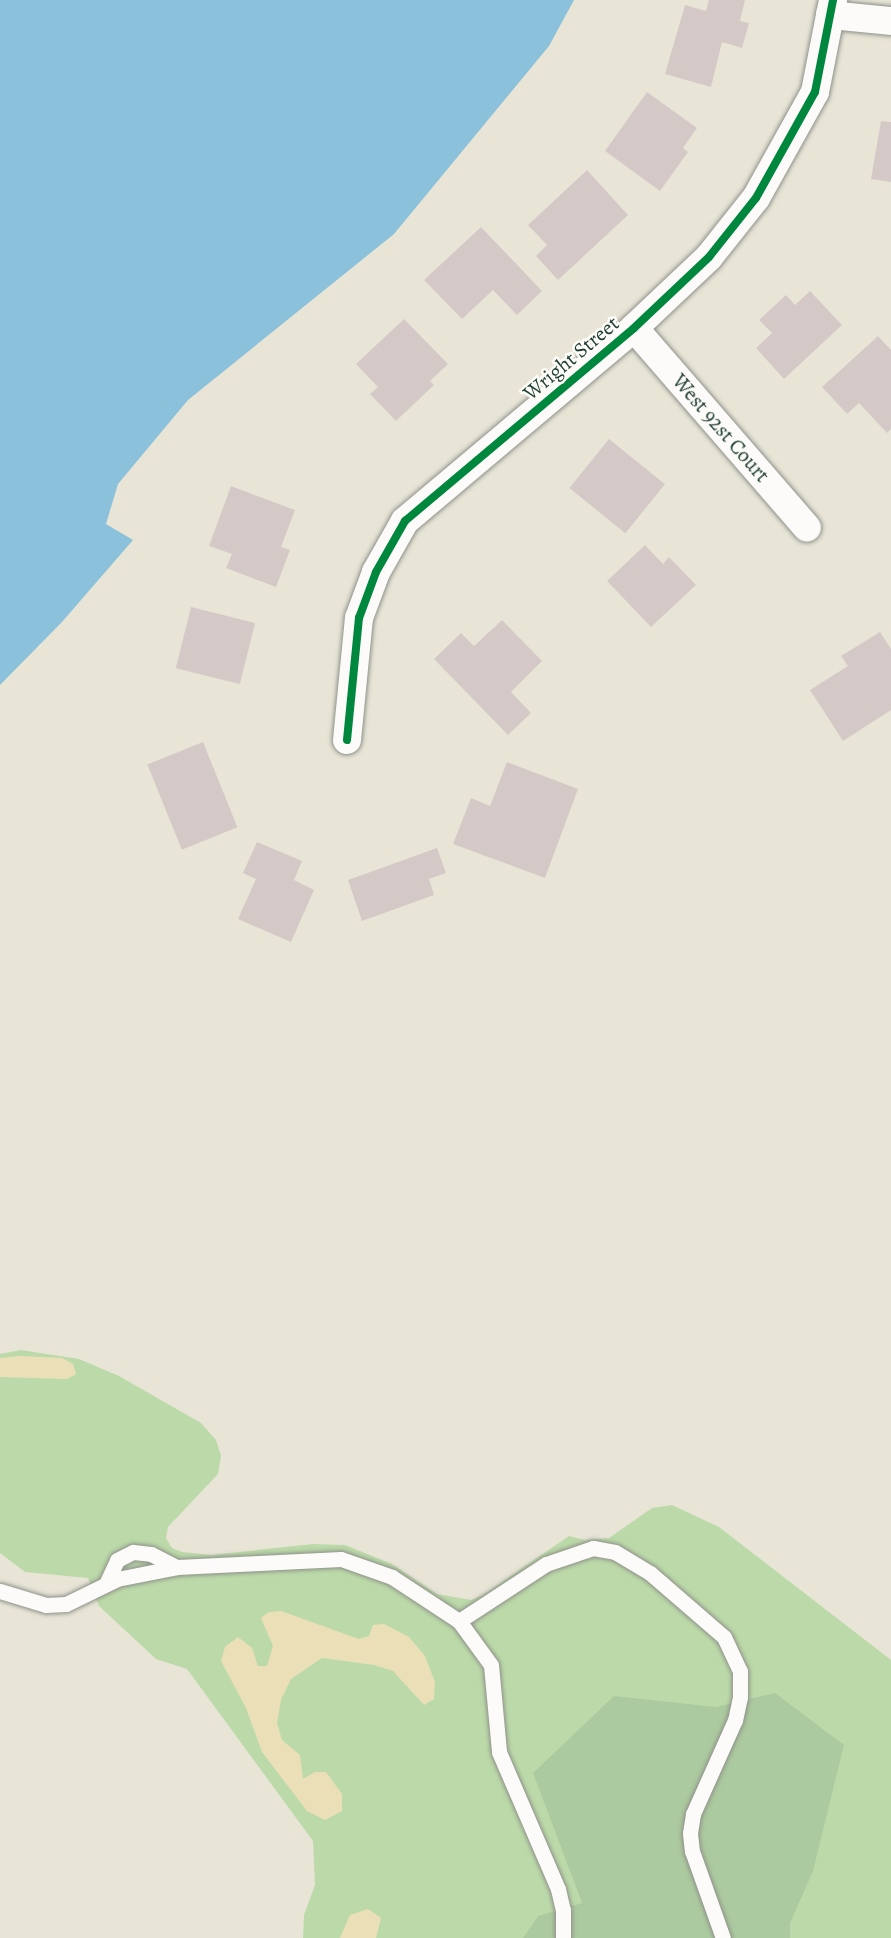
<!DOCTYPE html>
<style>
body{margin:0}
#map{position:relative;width:891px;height:1938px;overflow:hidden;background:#e8e5d7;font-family:Alegreya,serif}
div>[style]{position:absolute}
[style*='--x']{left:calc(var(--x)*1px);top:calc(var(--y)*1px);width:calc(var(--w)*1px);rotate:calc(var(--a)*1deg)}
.green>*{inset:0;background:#bcdaa9}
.forest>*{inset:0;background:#acca9f}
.sand>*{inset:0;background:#ebdfb8}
.water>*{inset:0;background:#8bc1db}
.building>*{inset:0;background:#d5c9c8;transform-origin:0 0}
.roads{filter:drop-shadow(0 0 2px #8f928a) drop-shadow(0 0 2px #8f928a)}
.service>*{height:15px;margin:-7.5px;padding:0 7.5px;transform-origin:7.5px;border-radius:7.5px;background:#fcfbf9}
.minor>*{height:28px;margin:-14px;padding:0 14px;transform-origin:14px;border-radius:14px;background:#fcfbf9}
.cycleway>*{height:8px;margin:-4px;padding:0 4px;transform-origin:4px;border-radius:4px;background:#00873e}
span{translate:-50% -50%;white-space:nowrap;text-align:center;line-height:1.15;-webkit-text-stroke:5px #fdfcf7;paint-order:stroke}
.street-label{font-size:21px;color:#1f3d34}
</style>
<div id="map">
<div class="green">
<div style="clip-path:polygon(21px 1350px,79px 1359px,119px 1376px,201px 1423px,216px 1440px,221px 1456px,218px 1474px,168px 1527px,166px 1538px,172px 1548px,182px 1552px,211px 1555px,313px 1544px,345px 1545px,392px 1564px,437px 1594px,471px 1600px,483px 1595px,569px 1536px,585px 1540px,609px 1538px,652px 1508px,672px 1505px,719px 1527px,891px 1660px,891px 1938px,303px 1938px,304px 1915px,315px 1885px,313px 1841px,187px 1669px,156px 1659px,99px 1606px,88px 1578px,25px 1572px,0 1553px,0 1354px)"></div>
</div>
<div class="forest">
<div style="clip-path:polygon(775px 1693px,844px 1745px,813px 1871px,790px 1923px,790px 1938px,523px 1938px,538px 1916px,582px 1903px,533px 1773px,614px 1696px,716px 1707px)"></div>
</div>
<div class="sand">
<div style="clip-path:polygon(20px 1356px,62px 1358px,73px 1364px,76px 1374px,67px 1379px,0 1377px,0 1358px)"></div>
<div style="clip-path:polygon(281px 1611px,359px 1639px,369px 1636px,373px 1625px,384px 1624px,409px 1637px,425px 1656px,435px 1682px,434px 1699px,424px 1705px,393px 1671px,374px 1665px,322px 1658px,291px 1679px,281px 1700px,277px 1723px,282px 1740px,300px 1755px,303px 1779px,315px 1772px,326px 1772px,342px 1794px,342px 1811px,325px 1820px,307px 1811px,262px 1752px,246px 1708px,221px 1661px,225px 1647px,238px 1637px,252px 1648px,258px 1666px,267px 1666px,273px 1646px,261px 1618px,269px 1612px)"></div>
<div style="clip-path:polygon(368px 1909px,381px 1918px,376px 1938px,340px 1938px,350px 1915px)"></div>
</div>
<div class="water">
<div style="clip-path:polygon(0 0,574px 0,549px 46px,394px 234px,188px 400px,118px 484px,106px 524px,133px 540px,62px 622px,0 685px)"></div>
</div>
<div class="building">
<div style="clip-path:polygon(709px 0,745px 0,740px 21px,749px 23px,742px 48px,722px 42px,711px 87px,665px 74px,685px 5px,706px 11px)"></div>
<div style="clip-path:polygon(647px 92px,697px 128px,683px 148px,688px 152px,660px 191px,605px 151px)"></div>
<div style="clip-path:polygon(881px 121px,891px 122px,891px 182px,871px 179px)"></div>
<div style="clip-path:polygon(587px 170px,628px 215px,558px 280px,536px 256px,547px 245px,528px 225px)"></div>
<div style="clip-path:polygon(481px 227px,542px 291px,517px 315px,493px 290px,462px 319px,424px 280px)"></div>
<div style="clip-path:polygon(810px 291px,842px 325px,784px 379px,756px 348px,772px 333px,759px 320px,786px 295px,795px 305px)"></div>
<div style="clip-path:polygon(404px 319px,448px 364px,430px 381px,434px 385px,396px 421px,370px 394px,378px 387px,356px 364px)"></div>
<div style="clip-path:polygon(878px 336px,891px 350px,891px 429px,887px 433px,859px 403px,847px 414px,822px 387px)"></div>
<div style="left:609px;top:439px;width:72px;height:63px;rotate:39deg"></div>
<div style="clip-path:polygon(231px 486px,295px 510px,281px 547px,290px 550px,276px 587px,226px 568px,232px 554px,209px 546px)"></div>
<div style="clip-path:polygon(645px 545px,663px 564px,669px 557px,696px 585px,651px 627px,607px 581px)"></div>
<div style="left:191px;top:607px;width:66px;height:63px;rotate:14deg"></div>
<div style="clip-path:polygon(502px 620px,542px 661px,511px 692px,531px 713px,508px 735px,434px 659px,461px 633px,474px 646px)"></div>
<div style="clip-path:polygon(880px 632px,891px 649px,891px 710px,843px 741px,810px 690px,848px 666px,841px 656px)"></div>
<div style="left:203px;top:742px;width:92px;height:60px;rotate:68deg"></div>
<div style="clip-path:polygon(507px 762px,578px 789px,545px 878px,453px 844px,471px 798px,490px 806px)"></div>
<div style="clip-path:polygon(257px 842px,302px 861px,294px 880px,314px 890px,291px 942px,238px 919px,256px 879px,243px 873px)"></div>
<div style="clip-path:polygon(437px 848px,446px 873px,429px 879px,434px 895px,362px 921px,348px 880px)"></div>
</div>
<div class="roads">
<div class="service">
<div style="--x:106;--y:1584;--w:26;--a:-65"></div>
<div style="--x:117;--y:1560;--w:18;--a:-27"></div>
<div style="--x:133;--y:1552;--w:18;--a:6"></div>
<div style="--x:151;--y:1554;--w:29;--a:27"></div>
<div style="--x:177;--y:1567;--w:164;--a:-2.8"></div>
<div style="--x:341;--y:1559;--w:54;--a:19.4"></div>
<div style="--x:392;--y:1577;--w:80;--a:33.3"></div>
<div style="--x:459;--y:1621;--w:54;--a:54"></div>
<div style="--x:491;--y:1665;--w:87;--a:84.7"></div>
<div style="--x:499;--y:1752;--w:149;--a:66.7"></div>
<div style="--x:558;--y:1889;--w:22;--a:77"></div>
<div style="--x:563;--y:1910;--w:28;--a:90"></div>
<div style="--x:0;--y:1591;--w:48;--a:16.9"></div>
<div style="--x:46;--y:1605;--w:20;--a:-3"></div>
<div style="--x:66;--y:1604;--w:57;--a:-26.1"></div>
<div style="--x:117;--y:1579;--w:61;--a:-11.3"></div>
<div style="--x:459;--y:1621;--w:104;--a:-33.2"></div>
<div style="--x:546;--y:1564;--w:50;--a:-18.8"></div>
<div style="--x:593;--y:1548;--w:22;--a:10"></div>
<div style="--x:615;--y:1552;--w:41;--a:31"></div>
<div style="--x:650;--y:1573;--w:98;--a:40.9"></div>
<div style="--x:724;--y:1637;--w:38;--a:65"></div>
<div style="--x:740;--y:1671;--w:26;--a:90"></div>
<div style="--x:740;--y:1697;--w:24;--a:102"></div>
<div style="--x:735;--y:1720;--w:103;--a:114.1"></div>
<div style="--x:693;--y:1814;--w:19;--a:99"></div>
<div style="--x:690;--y:1833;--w:18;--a:84"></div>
<div style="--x:692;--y:1851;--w:92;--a:70.4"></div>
</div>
<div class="minor">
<div style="--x:830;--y:15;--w:61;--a:5.6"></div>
<div style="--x:634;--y:328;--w:264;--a:49.1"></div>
<div style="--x:347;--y:740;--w:123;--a:-84.4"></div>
<div style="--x:359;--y:618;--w:49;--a:-69.7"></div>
<div style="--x:376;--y:572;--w:59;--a:-60.4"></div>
<div style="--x:405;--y:521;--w:299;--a:-40.1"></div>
<div style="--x:634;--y:328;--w:103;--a:-43.4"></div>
<div style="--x:709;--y:257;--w:75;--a:-51.5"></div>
<div style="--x:756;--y:198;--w:121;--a:-60.9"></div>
<div style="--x:815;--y:92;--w:94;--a:-78.9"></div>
</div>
</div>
<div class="cycleway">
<div style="--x:347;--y:740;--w:123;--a:-84.4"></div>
<div style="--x:359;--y:618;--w:49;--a:-69.7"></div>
<div style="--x:376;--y:572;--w:59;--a:-60.4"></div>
<div style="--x:405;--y:521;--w:299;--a:-40.1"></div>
<div style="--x:634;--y:328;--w:103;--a:-43.4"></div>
<div style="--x:709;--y:257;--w:75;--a:-51.5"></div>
<div style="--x:756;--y:198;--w:121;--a:-60.9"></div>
<div style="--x:815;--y:92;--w:94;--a:-78.9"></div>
</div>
<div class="street-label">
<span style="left:571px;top:358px;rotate:-40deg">Wright Street</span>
<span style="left:721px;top:428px;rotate:49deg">West 92st Court</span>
</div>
</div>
